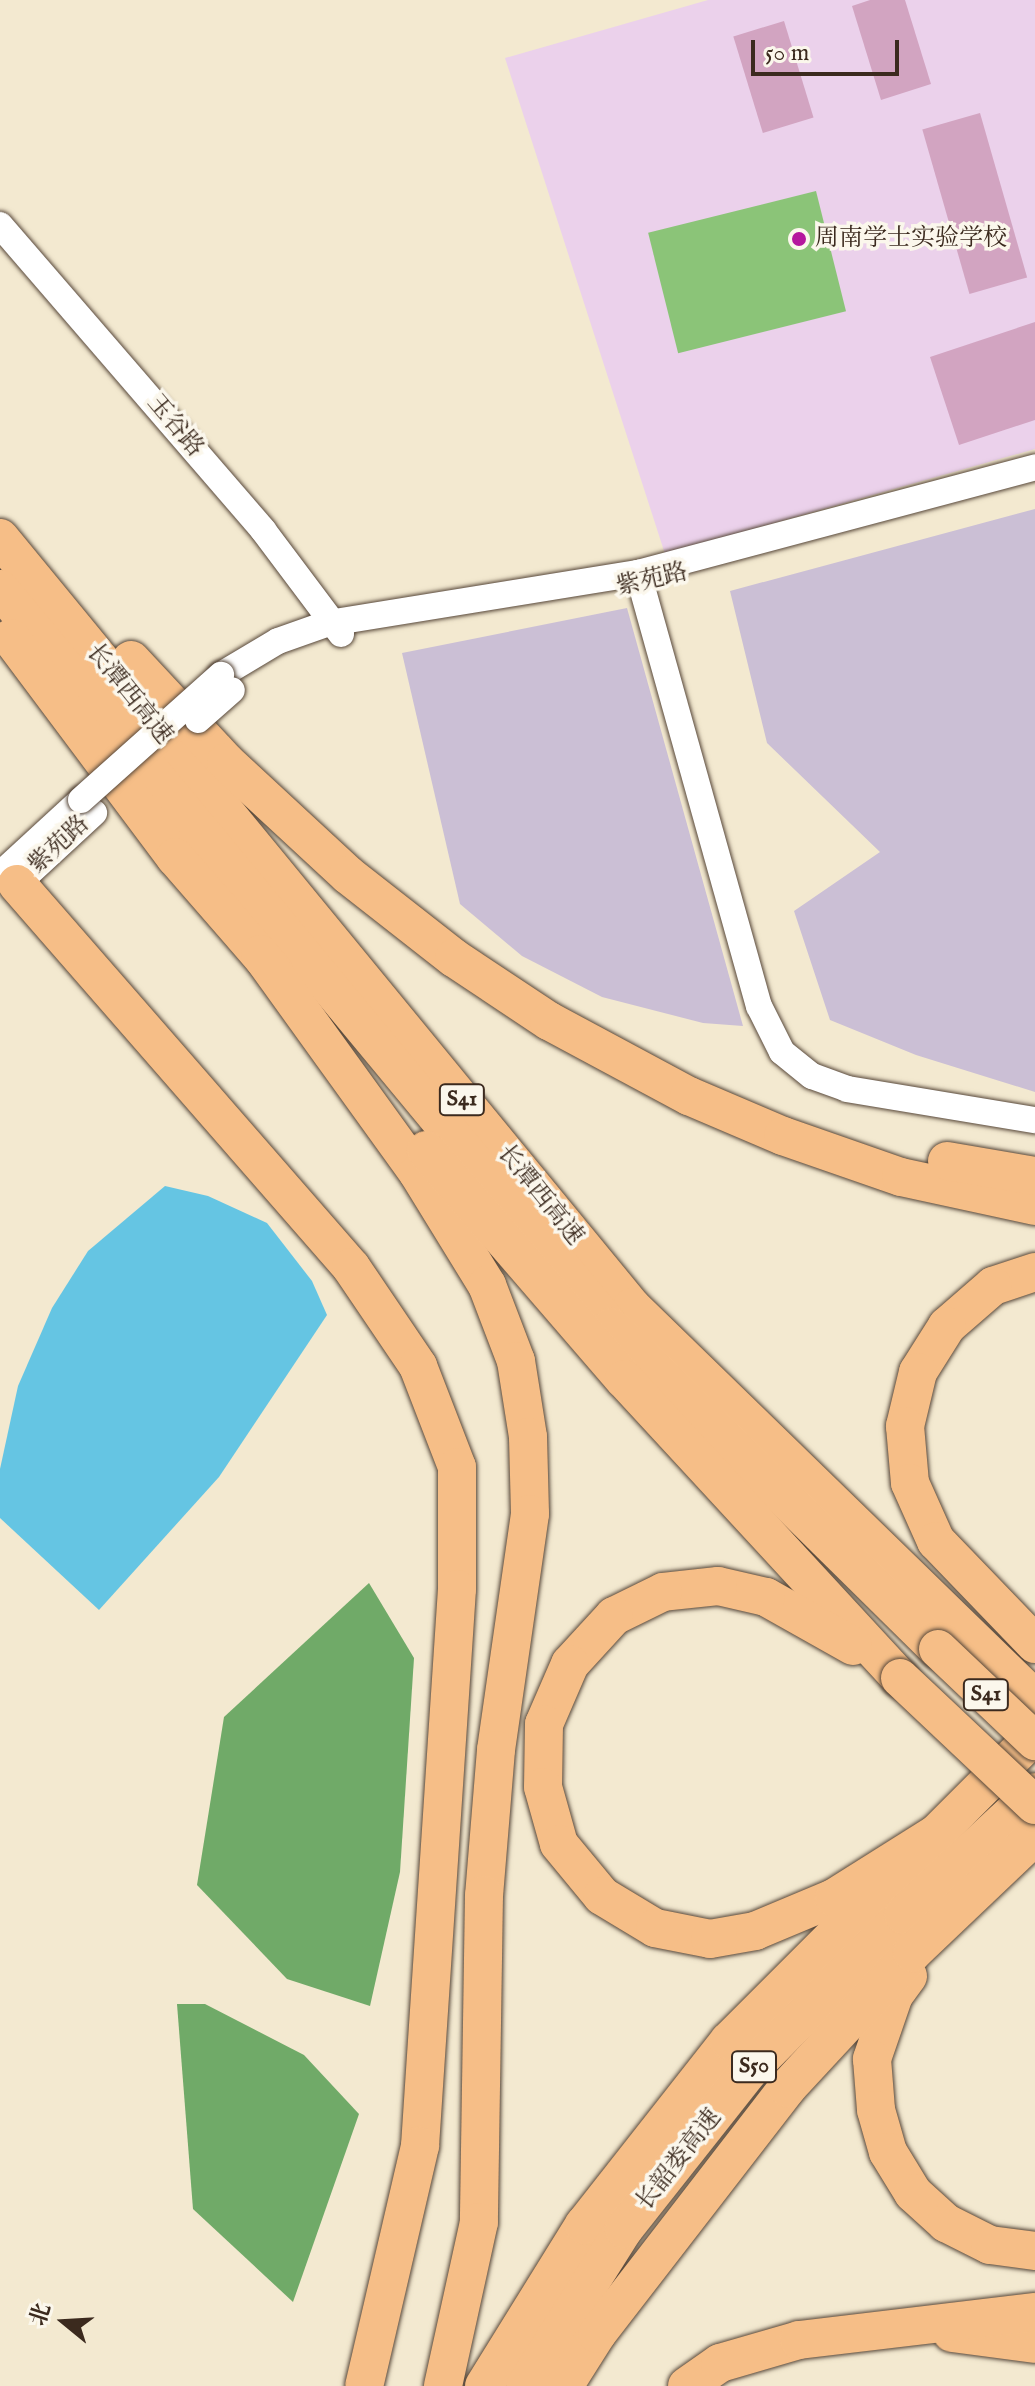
<!DOCTYPE html>
<meta charset="utf-8">
<style>
body{margin:0}
#map{position:relative;width:1035px;height:2386px;overflow:hidden;background:#f3e9d0;font-family:"IM FELL English","Noto Serif SC",serif}
div>[style]{position:absolute}
[style*='--x']{left:calc(var(--x)*1px);top:calc(var(--y)*1px);width:calc(var(--w)*1px);rotate:calc(var(--a)*1deg)}
.built>*{inset:0;background:#ebd1eb}
.industrial>*{inset:0;background:#cbbfd5}
.green>*{inset:0;background:#8bc478;transform-origin:0 0}
.forest>*{inset:0;background:#70aa68}
.water>*{inset:0;background:#65c5e3}
.building>*{inset:0;background:#d2a4c1;transform-origin:0 0}
.roads{filter:drop-shadow(0 0 2px #574739) drop-shadow(0 0 2px #574739)}
.minor>*{height:26px;margin:-13px;padding:0 13px;transform-origin:13px;border-radius:13px;background:#fff}
.highway>*{height:38px;margin:-19px;padding:0 19px;transform-origin:19px;border-radius:19px;background:#f6be87}
.bridges{filter:drop-shadow(0 0 2px #574739) drop-shadow(0 0 2px #574739)}
.minor-bridge>*{height:26px;margin:-13px;padding:0 13px;transform-origin:13px;border-radius:13px;background:#fff}
.highway-bridge>*{height:38px;margin:-19px;padding:0 19px;transform-origin:19px;border-radius:19px;background:#f6be87}
.dots>*{width:22px;height:22px;translate:-50% -50%;box-sizing:border-box;border:4px solid #fbf7ec;border-radius:50%}
span{translate:-50% -50%;white-space:nowrap;text-align:center;line-height:1.15;-webkit-text-stroke:7px #fbf7ec;paint-order:stroke}
.shield-label span{padding:2px 6px;background:#fbf7ec;border:2px solid;border-radius:6px;-webkit-text-stroke-width:0}
.shield-label{font-size:22px;color:#3b2a1e;font-weight:700}
.poi-label{font-size:24px;color:#3b2a1e}
.left{translate:0 -50%;text-align:left}
.street-label{font-size:24px;color:#3b2a1e}
.north{position:absolute;left:24px;top:2282px;width:80px;height:80px;-webkit-text-stroke:6px #fbf7ec;paint-order:stroke;rotate:288deg;font-size:22px;font-weight:700;line-height:32px;text-align:center;color:#3b2a1e}
.north::after{content:'';display:block;margin:auto;width:28px;height:36px;background:#3b2a1e;clip-path:polygon(50% 0,100% 100%,50% 72%,0 100%)}
.scale{position:absolute;left:751px;top:40px;width:148px;height:36px;box-sizing:border-box;border:4px solid #3b2a1e;border-top:0;padding-left:10px;font-size:24px;line-height:28px;white-space:nowrap;color:#3b2a1e;-webkit-text-stroke:6px #fbf7ec;paint-order:stroke}
</style>
<div id="map">
<div class="built">
<div style="clip-path:polygon(708px 0,1035px 0,1035px 449px,665px 554px,505px 58px)"></div>
</div>
<div class="industrial">
<div style="clip-path:polygon(1035px 509px,1035px 1092px,916px 1055px,830px 1020px,794px 911px,880px 852px,767px 743px,730px 591px)"></div>
<div style="clip-path:polygon(627px 608px,743px 1026px,703px 1023px,602px 997px,522px 956px,460px 904px,402px 653px)"></div>
</div>
<div class="green">
<div style="left:816px;top:191px;width:124px;height:173px;rotate:76deg"></div>
</div>
<div class="forest">
<div style="clip-path:polygon(369px 1583px,414px 1658px,400px 1872px,370px 2006px,287px 1979px,197px 1885px,224px 1717px)"></div>
<div style="clip-path:polygon(177px 2004px,205px 2004px,304px 2055px,359px 2114px,293px 2302px,193px 2209px)"></div>
</div>
<div class="water">
<div style="clip-path:polygon(165px 1186px,208px 1196px,267px 1223px,312px 1281px,327px 1315px,219px 1477px,99px 1610px,0 1518px,0 1469px,18px 1386px,52px 1308px,88px 1251px)"></div>
</div>
<div class="building">
<div style="clip-path:polygon(870px 0,905px 0,931px 84px,881px 100px,852px 6px)"></div>
<div style="left:784px;top:21px;width:101px;height:53px;rotate:73deg"></div>
<div style="left:980px;top:113px;width:171px;height:60px;rotate:74deg"></div>
<div style="clip-path:polygon(1035px 322px,1035px 420px,959px 445px,930px 357px)"></div>
</div>
<div class="roads">
<div class="minor">
<div style="--x:0;--y:225;--w:403;--a:49.2"></div>
<div style="--x:263;--y:530;--w:130;--a:53.1"></div>
<div style="--x:638;--y:573;--w:450;--a:74.4"></div>
<div style="--x:759;--y:1006;--w:51;--a:63.4"></div>
<div style="--x:782;--y:1052;--w:38;--a:39"></div>
<div style="--x:812;--y:1076;--w:37;--a:20"></div>
<div style="--x:847;--y:1089;--w:191;--a:9.4"></div>
<div style="--x:221;--y:675;--w:66;--a:-30.8"></div>
<div style="--x:278;--y:641;--w:54;--a:-19.4"></div>
<div style="--x:329;--y:623;--w:313;--a:-9.2"></div>
<div style="--x:638;--y:573;--w:411;--a:-14.9"></div>
<div style="--x:81;--y:800;--w:103;--a:137.4"></div>
<div style="--x:5;--y:870;--w:18;--a:49"></div>
<div style="--x:17;--y:884;--w:105;--a:-42.7"></div>
</div>
<div class="highway">
<div style="--x:0;--y:538;--w:995;--a:50.59"></div>
<div style="--x:632;--y:1307;--w:562;--a:44.21"></div>
<div style="--x:0;--y:589;--w:958;--a:50.38"></div>
<div style="--x:611;--y:1327;--w:459;--a:44.6"></div>
<div style="--x:11;--y:638;--w:274;--a:53.2"></div>
<div style="--x:175;--y:857;--w:152;--a:49"></div>
<div style="--x:131;--y:660;--w:139;--a:47"></div>
<div style="--x:226;--y:762;--w:166;--a:42.8"></div>
<div style="--x:348;--y:875;--w:135;--a:38.1"></div>
<div style="--x:454;--y:958;--w:114;--a:33.6"></div>
<div style="--x:549;--y:1021;--w:159;--a:28.2"></div>
<div style="--x:689;--y:1096;--w:102;--a:23.1"></div>
<div style="--x:783;--y:1136;--w:125;--a:19.2"></div>
<div style="--x:901;--y:1177;--w:137;--a:12.2"></div>
<div style="--x:17;--y:884;--w:508;--a:48.91"></div>
<div style="--x:351;--y:1267;--w:120;--a:55.9"></div>
<div style="--x:418;--y:1366;--w:108;--a:68.9"></div>
<div style="--x:457;--y:1467;--w:122;--a:90"></div>
<div style="--x:457;--y:1589;--w:558;--a:93.8"></div>
<div style="--x:420;--y:2146;--w:246;--a:103.1"></div>
<div style="--x:260;--y:954;--w:270;--a:54.2"></div>
<div style="--x:418;--y:1173;--w:132;--a:58.4"></div>
<div style="--x:487;--y:1285;--w:81;--a:69.1"></div>
<div style="--x:516;--y:1361;--w:77;--a:81"></div>
<div style="--x:528;--y:1437;--w:77;--a:88.5"></div>
<div style="--x:530;--y:1514;--w:238;--a:98.2"></div>
<div style="--x:496;--y:1750;--w:145;--a:94.7"></div>
<div style="--x:484;--y:1895;--w:327;--a:90.9"></div>
<div style="--x:479;--y:2222;--w:168;--a:102.4"></div>
<div style="--x:426;--y:1150;--w:303;--a:49.2"></div>
<div style="--x:624;--y:1379;--w:407;--a:47.3"></div>
<div style="--x:947;--y:1161;--w:89;--a:9.7"></div>
<div style="--x:1035;--y:1272;--w:44;--a:161.6"></div>
<div style="--x:993;--y:1286;--w:61;--a:139"></div>
<div style="--x:947;--y:1326;--w:54;--a:122.2"></div>
<div style="--x:918;--y:1372;--w:56;--a:103.5"></div>
<div style="--x:905;--y:1426;--w:57;--a:85"></div>
<div style="--x:910;--y:1483;--w:64;--a:65.9"></div>
<div style="--x:936;--y:1541;--w:143;--a:46.1"></div>
<div style="--x:853;--y:1646;--w:100;--a:-150.6"></div>
<div style="--x:766;--y:1597;--w:49;--a:-167.1"></div>
<div style="--x:718;--y:1586;--w:55;--a:173.8"></div>
<div style="--x:663;--y:1592;--w:55;--a:153.9"></div>
<div style="--x:614;--y:1616;--w:65;--a:132.5"></div>
<div style="--x:570;--y:1664;--w:65;--a:113.4"></div>
<div style="--x:544;--y:1724;--w:63;--a:90.9"></div>
<div style="--x:543;--y:1787;--w:59;--a:74.3"></div>
<div style="--x:559;--y:1844;--w:67;--a:50.4"></div>
<div style="--x:602;--y:1896;--w:62;--a:31.1"></div>
<div style="--x:655;--y:1928;--w:56;--a:11.3"></div>
<div style="--x:710;--y:1939;--w:46;--a:-10.1"></div>
<div style="--x:755;--y:1931;--w:86;--a:-22.7"></div>
<div style="--x:834;--y:1898;--w:124;--a:-32.2"></div>
<div style="--x:908;--y:1976;--w:24;--a:126"></div>
<div style="--x:894;--y:1995;--w:68;--a:109"></div>
<div style="--x:872;--y:2059;--w:51;--a:85.5"></div>
<div style="--x:876;--y:2110;--w:44;--a:74.1"></div>
<div style="--x:888;--y:2152;--w:48;--a:58.6"></div>
<div style="--x:913;--y:2193;--w:45;--a:42.3"></div>
<div style="--x:946;--y:2223;--w:49;--a:26.6"></div>
<div style="--x:990;--y:2245;--w:45;--a:7.6"></div>
<div style="--x:952;--y:2333;--w:84;--a:7.5"></div>
<div style="--x:484;--y:2386;--w:190;--a:-58.2"></div>
<div style="--x:584;--y:2225;--w:234;--a:-51.8"></div>
<div style="--x:729;--y:2041;--w:433;--a:-45"></div>
<div style="--x:525;--y:2386;--w:186;--a:-57.8"></div>
<div style="--x:624;--y:2229;--w:200;--a:-51.7"></div>
<div style="--x:748;--y:2072;--w:221;--a:-45.4"></div>
<div style="--x:903;--y:1915;--w:180;--a:-43"></div>
<div style="--x:564;--y:2386;--w:62;--a:-57.6"></div>
<div style="--x:597;--y:2334;--w:311;--a:-52.3"></div>
<div style="--x:787;--y:2088;--w:184;--a:-47.2"></div>
<div style="--x:912;--y:1953;--w:170;--a:-43.6"></div>
<div style="--x:687;--y:2386;--w:40;--a:-34.9"></div>
<div style="--x:720;--y:2363;--w:82;--a:-16.2"></div>
<div style="--x:799;--y:2340;--w:238;--a:-6.8"></div>
</div>
</div>
<div class="bridges">
<div class="minor-bridge">
<div style="--x:198;--y:720;--w:45;--a:-41.4"></div>
<div style="--x:81;--y:800;--w:188;--a:-41.8"></div>
</div>
<div class="highway-bridge">
<div style="--x:938;--y:1649;--w:134;--a:43.5"></div>
<div style="--x:900;--y:1678;--w:185;--a:43.3"></div>
</div>
</div>
<div class="dots">
<div style="left:799px;top:239px;background:#b5179e"></div>
</div>
<div class="shield-label">
<span style="left:462px;top:1100px">S41</span>
<span style="left:986px;top:1695px">S41</span>
<span style="left:754px;top:2067px">S50</span>
</div>
<div class="poi-label">
<span class="left" style="left:815px;top:239px">周南学士实验学校</span>
</div>
<div class="street-label">
<span style="left:175px;top:426px;rotate:50deg">玉谷路</span>
<span style="left:652px;top:580px;rotate:-13deg">紫苑路</span>
<span style="left:129px;top:694px;rotate:51deg">长潭西高速</span>
<span style="left:59px;top:845px;rotate:-43deg">紫苑路</span>
<span style="left:540px;top:1195px;rotate:51deg">长潭西高速</span>
<span style="left:679px;top:2160px;rotate:-52deg">长韶娄高速</span>
</div>
<div class="north">北</div>
<div class="scale">50 m</div>
</div>
